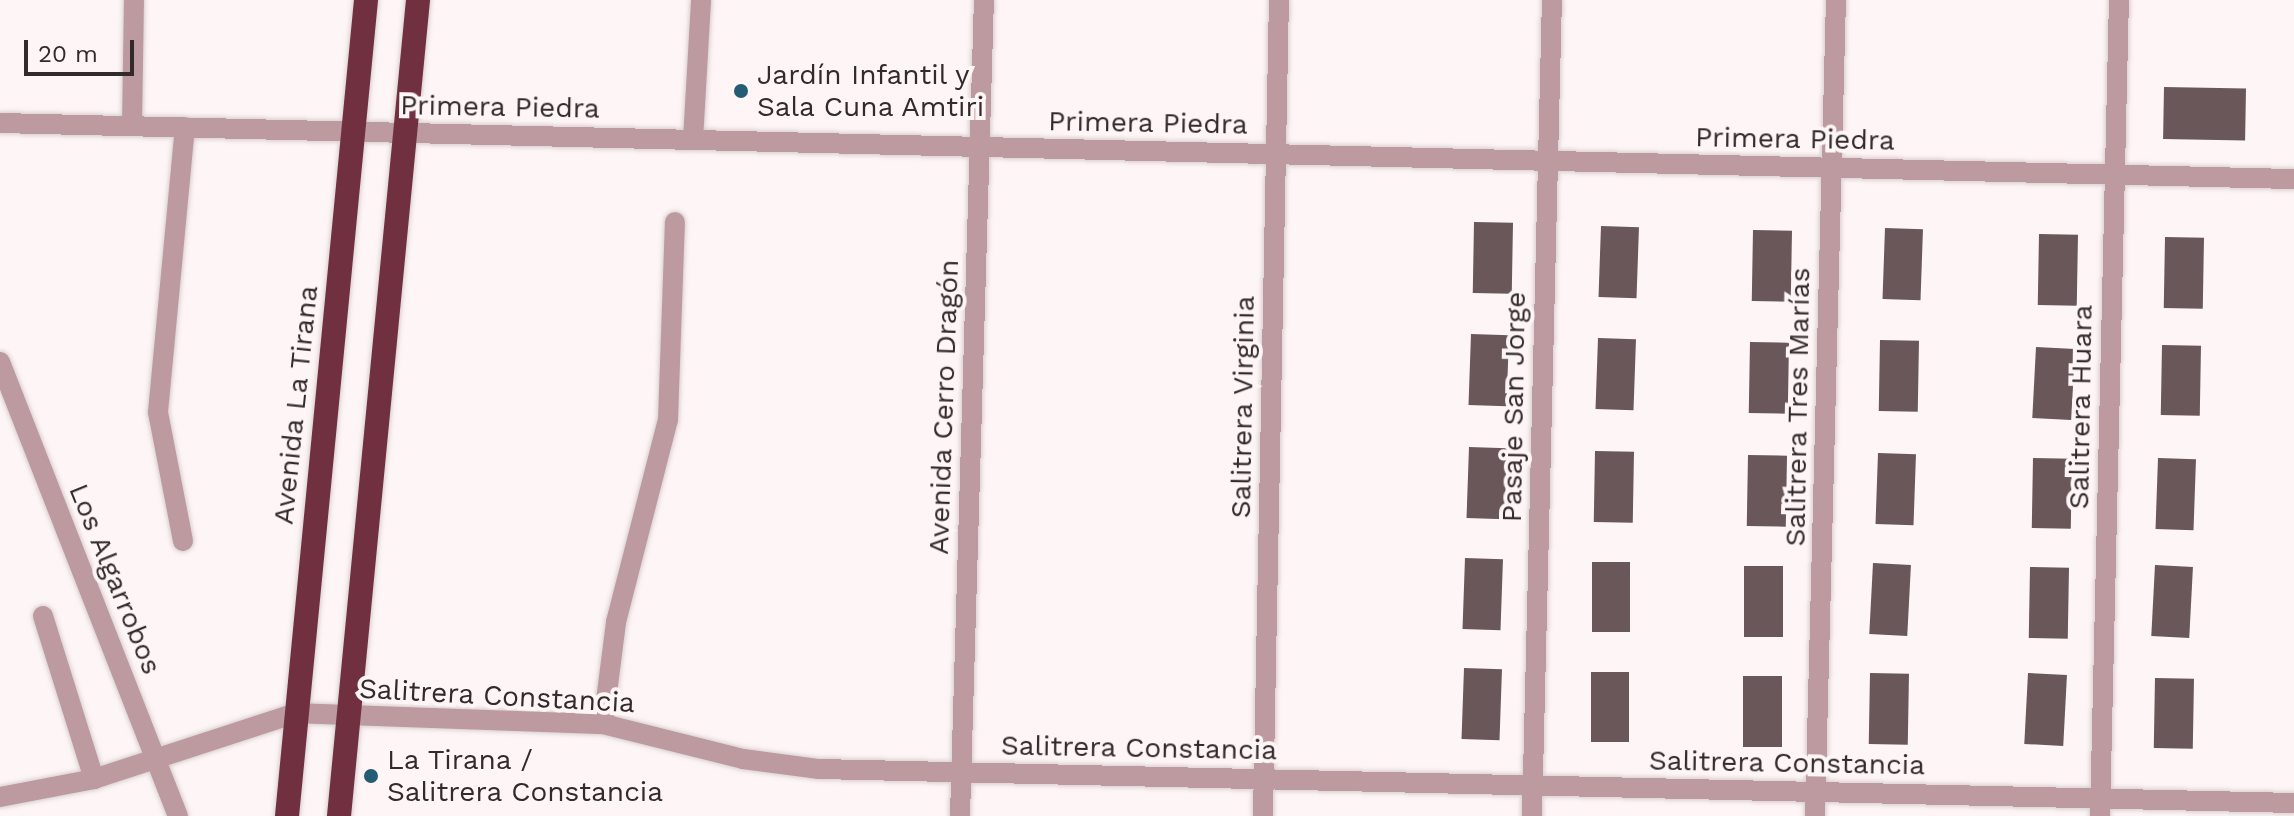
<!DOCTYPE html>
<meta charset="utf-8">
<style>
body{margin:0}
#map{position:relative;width:2294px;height:816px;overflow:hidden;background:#fef5f6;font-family:"Work Sans",sans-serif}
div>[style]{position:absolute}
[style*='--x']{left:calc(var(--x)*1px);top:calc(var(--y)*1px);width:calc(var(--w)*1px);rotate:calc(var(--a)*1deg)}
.building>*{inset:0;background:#69575a;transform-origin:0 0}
.roads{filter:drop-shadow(0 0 2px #d9d0d1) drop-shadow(0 0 2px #d9d0d1)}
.minor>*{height:20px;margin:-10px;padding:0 10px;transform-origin:10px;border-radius:10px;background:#bc9a9f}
.highway>*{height:24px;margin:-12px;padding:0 12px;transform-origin:12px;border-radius:12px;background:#71303f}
.dots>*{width:22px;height:22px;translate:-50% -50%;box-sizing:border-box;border:4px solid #fef5f6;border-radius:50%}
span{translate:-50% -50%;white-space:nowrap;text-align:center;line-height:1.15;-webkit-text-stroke:8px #fef5f6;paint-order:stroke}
.poi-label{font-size:28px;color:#322a2b}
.left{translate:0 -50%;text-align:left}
.street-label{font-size:28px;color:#322a2b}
.scale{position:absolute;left:24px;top:40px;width:110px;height:36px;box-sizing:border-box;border:4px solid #322a2b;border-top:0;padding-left:10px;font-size:24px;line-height:28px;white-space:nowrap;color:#322a2b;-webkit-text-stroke:6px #fef5f6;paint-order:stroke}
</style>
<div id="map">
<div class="building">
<div style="left:2164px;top:87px;width:82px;height:52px;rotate:1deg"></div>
<div style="left:1474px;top:222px;width:39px;height:71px;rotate:1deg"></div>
<div style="left:1601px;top:226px;width:38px;height:71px;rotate:2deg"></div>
<div style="left:1885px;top:228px;width:38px;height:71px;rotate:2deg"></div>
<div style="left:1753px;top:230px;width:39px;height:71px;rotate:1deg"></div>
<div style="left:2039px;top:234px;width:39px;height:71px;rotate:1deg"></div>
<div style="left:2165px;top:237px;width:39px;height:71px;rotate:1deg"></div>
<div style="left:1471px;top:334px;width:38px;height:71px;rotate:2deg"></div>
<div style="left:1598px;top:338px;width:38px;height:71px;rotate:2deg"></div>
<div style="left:1880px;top:340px;width:39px;height:71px;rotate:1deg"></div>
<div style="left:1750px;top:342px;width:39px;height:71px;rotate:1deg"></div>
<div style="left:2162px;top:345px;width:39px;height:70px;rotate:1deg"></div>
<div style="left:2036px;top:347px;width:39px;height:71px;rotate:3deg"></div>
<div style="left:1469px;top:447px;width:38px;height:71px;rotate:2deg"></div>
<div style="left:1595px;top:451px;width:39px;height:71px;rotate:1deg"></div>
<div style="left:1878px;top:453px;width:38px;height:71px;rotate:2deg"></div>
<div style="left:1748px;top:455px;width:39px;height:71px;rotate:1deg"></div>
<div style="left:2033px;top:458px;width:39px;height:70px;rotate:1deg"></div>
<div style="left:2158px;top:458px;width:38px;height:71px;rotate:2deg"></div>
<div style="left:1465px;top:558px;width:38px;height:71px;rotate:2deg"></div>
<div style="left:1592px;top:562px;width:38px;height:70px"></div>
<div style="left:1873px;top:563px;width:38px;height:71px;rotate:3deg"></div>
<div style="left:2155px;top:565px;width:38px;height:71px;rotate:3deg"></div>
<div style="left:1744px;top:566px;width:39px;height:71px"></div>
<div style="left:2030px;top:567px;width:39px;height:71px;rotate:1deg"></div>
<div style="left:1464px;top:668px;width:38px;height:71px;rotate:2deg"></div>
<div style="left:1591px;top:672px;width:38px;height:70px"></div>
<div style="left:1870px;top:673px;width:39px;height:71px;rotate:1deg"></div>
<div style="left:2028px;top:673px;width:39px;height:71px;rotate:3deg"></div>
<div style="left:1743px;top:676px;width:39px;height:71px"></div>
<div style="left:2155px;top:678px;width:39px;height:70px;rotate:1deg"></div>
</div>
<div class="roads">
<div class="minor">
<div style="--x:0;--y:123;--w:2295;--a:1.4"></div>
<div style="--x:132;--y:126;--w:126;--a:-89.1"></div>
<div style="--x:693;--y:140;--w:140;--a:-86.7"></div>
<div style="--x:0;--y:362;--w:488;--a:68.6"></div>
<div style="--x:183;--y:541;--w:131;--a:-101"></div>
<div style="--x:158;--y:412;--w:286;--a:-84.6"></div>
<div style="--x:43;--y:616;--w:171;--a:72.6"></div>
<div style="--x:603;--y:724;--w:103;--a:-82.7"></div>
<div style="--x:616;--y:622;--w:209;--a:-75.6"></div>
<div style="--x:668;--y:420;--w:198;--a:-88"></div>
<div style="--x:0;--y:797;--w:96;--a:-10.8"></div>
<div style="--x:94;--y:779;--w:213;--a:-18.1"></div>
<div style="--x:296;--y:713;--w:307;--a:2.1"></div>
<div style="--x:603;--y:724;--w:144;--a:14"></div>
<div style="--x:743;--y:759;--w:77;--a:7.5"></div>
<div style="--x:819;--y:769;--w:1475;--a:1.32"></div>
<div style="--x:960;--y:816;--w:816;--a:-88.32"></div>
<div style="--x:1263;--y:816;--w:816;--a:-88.88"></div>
<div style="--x:1532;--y:816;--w:816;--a:-88.6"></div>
<div style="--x:1815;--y:816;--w:816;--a:-88.53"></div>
<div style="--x:2100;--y:816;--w:816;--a:-88.67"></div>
</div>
<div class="highway">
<div style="--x:287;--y:816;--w:820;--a:-84.47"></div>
<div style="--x:339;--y:816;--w:820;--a:-84.47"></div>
</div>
</div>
<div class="dots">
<div style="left:741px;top:91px;background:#245c76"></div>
<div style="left:371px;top:776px;background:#245c76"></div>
</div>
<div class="poi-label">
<span class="left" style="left:757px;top:91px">Jardín Infantil y<br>Sala Cuna Amtiri</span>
<span class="left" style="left:387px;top:776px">La Tirana /<br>Salitrera Constancia</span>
</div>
<div class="street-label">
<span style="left:500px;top:107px;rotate:1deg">Primera Piedra</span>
<span style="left:1148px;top:123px;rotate:1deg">Primera Piedra</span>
<span style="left:1795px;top:139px;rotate:1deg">Primera Piedra</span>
<span style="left:296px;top:405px;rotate:-84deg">Avenida La Tirana</span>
<span style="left:944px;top:407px;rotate:-88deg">Avenida Cerro Dragón</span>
<span style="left:1243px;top:407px;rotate:-89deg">Salitrera Virginia</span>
<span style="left:1514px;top:407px;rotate:-89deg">Pasaje San Jorge</span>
<span style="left:1798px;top:407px;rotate:-89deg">Salitrera Tres Marías</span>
<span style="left:2081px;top:407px;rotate:-89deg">Salitrera Huara</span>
<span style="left:115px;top:579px;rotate:68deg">Los Algarrobos</span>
<span style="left:497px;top:696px;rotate:3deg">Salitrera Constancia</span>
<span style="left:1139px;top:748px;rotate:1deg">Salitrera Constancia</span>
<span style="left:1787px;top:763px;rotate:1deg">Salitrera Constancia</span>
</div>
<div class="scale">20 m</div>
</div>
